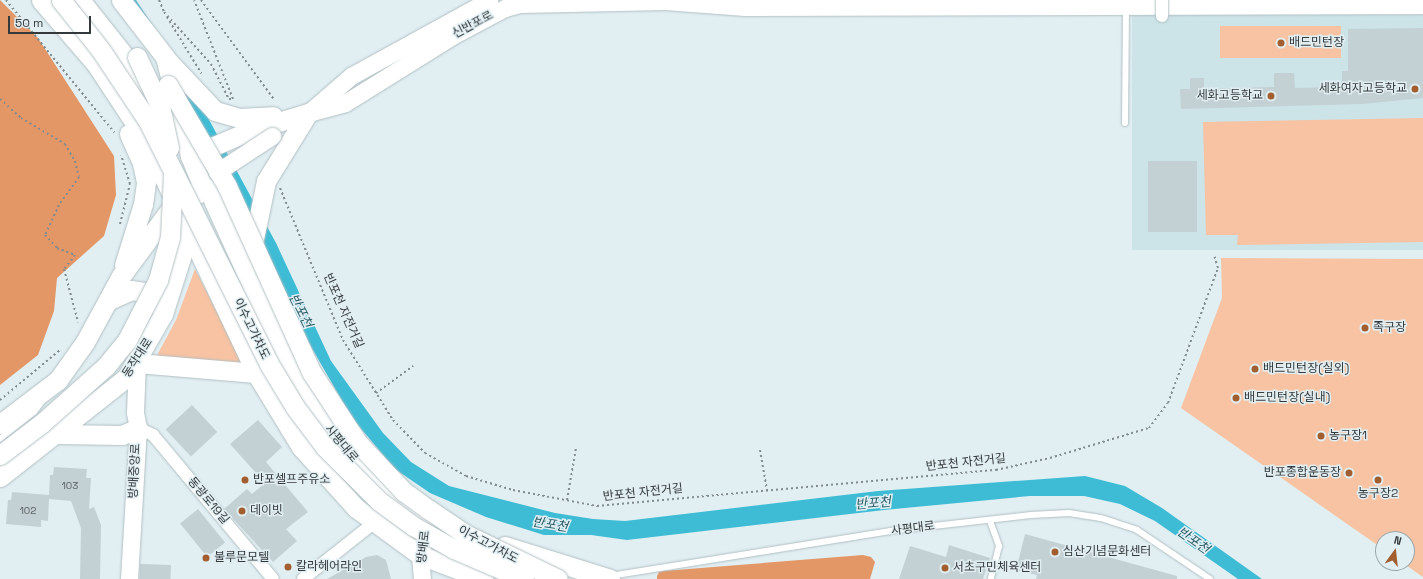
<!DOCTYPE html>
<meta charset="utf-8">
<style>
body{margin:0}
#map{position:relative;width:1423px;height:579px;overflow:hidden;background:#e1eff3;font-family:"Space Grotesk","Noto Sans KR",sans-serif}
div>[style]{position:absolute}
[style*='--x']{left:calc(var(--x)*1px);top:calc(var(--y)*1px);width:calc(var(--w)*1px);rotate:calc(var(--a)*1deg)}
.built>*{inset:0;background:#cce3e8;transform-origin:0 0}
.green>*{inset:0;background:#f7c3a3;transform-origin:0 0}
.forest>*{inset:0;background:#e39666}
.water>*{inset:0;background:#3ebcd5}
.building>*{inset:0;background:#c3d1d4;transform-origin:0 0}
.path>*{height:2px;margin-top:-1px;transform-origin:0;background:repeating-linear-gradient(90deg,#828b8e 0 2px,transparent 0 5px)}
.roads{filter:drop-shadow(0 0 1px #b1bfc2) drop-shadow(0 0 1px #b1bfc2)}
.lane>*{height:6px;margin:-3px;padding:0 3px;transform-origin:3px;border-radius:3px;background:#fff}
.street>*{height:12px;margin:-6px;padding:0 6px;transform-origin:6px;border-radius:6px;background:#fff}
.secondary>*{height:17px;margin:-8.5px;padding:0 8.5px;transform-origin:8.5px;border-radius:8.5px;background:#fff}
.primary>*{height:19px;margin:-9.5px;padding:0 9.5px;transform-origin:9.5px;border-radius:9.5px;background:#fff}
.bridges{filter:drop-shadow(0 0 1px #b1bfc2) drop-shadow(0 0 1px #b1bfc2)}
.street-bridge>*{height:12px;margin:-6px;padding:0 6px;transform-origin:6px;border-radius:6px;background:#fff}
.secondary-bridge>*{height:17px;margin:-8.5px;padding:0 8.5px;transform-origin:8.5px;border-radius:8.5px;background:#fff}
.primary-bridge>*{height:19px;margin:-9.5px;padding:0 9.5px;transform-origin:9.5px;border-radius:9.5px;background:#fff}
.dots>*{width:11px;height:11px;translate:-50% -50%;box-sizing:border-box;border:2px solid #e1eff3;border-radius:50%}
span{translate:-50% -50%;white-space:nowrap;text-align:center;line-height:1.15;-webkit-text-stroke:3px #e1eff3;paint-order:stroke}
.number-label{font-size:10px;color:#585f61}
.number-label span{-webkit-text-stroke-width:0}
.street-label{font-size:12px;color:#34393b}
.poi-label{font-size:12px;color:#34393b}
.left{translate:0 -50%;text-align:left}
.right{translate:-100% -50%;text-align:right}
.water-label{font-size:13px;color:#285b66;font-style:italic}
.north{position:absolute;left:1375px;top:531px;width:40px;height:40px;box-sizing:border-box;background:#e1eff3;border:1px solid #9ca6a9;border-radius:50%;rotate:15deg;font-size:11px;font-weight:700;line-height:16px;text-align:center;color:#34393b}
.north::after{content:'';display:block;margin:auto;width:14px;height:18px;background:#a25e2f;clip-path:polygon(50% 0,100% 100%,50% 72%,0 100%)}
.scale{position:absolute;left:8px;top:16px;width:83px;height:18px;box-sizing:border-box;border:2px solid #34393b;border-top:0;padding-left:5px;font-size:12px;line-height:14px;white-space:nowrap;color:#34393b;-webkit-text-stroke:3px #e1eff3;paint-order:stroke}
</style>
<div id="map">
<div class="built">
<div style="left:1423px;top:15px;width:235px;height:291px;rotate:90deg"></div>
</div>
<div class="green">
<div style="left:1341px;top:26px;width:32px;height:121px;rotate:90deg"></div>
<div style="clip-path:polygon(1423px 118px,1423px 242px,1237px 245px,1238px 235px,1206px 235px,1203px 122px)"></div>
<div style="clip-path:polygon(1221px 258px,1423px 259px,1423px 577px,1403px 563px,1407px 563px,1407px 539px,1383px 539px,1383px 549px,1181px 408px,1222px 298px)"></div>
<div style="clip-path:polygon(195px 269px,245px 367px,155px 359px,176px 320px)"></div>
</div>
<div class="forest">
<div style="clip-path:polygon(0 0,38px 38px,114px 156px,116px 195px,104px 236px,57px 278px,54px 311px,38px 355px,0 385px)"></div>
<div style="clip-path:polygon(863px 555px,871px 557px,875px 562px,870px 579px,657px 579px,657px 576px,659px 572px,663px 571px)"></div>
</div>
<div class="water">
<div style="clip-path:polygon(120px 0,136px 0,182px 70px,276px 243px,331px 361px,383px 433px,411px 462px,449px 486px,555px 513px,593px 519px,625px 521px,878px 491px,1085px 476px,1125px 486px,1162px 508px,1262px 579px,1238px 579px,1155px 521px,1120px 504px,1084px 496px,1030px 496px,884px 510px,627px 540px,591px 535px,544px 535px,486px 517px,430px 493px,395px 469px,352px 418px,306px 338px,170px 81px)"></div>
</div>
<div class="building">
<div style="clip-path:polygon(1423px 28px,1423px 98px,1362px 104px,1181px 109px,1180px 89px,1190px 89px,1190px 78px,1204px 78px,1204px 89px,1274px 87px,1274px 73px,1294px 73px,1295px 88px,1342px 87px,1342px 71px,1348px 71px,1348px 29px)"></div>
<div style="left:1197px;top:161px;width:71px;height:49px;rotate:90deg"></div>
<div style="left:192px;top:405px;width:37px;height:36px;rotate:47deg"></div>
<div style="clip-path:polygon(258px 420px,282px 447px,266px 462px,308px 512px,286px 529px,297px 541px,273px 562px,224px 509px,247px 489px,252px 494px,265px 483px,230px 444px)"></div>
<div style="clip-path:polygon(54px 467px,87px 469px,86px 478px,91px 478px,89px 509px,94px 507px,101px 525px,100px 579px,80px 579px,81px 528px,71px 501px,49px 499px,48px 521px,41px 520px,41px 527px,6px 524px,8px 500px,11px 500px,12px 492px,49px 495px,50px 475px,53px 475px)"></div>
<div style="left:198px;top:509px;width:43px;height:23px;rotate:51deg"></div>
<div style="clip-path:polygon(1025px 534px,1177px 576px,1177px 579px,1036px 579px,1037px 575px,1016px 570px)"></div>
<div style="clip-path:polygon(949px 545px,990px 558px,983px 579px,899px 579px,910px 546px,946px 557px)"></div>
<div style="clip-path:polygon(377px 555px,386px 560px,391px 579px,327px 579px,366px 557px)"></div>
<div style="left:140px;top:564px;width:31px;height:15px;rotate:2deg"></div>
</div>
<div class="path">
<div style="--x:6;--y:0;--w:171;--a:50.7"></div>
<div style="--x:159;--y:0;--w:13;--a:67"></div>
<div style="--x:201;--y:0;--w:122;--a:53.7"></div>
<div style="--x:164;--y:12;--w:70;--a:47.9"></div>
<div style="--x:211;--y:64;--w:39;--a:63"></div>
<div style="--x:229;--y:99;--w:4;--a:0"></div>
<div style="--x:233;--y:99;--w:106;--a:-111.5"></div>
<div style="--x:167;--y:17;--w:66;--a:58.7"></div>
<div style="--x:0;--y:99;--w:28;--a:42"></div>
<div style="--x:21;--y:118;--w:51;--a:30.6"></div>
<div style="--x:65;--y:144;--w:20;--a:60"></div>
<div style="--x:75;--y:161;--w:16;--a:76"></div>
<div style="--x:79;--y:177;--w:34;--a:126"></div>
<div style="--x:59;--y:205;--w:33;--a:115"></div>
<div style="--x:45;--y:235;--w:18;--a:47"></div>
<div style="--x:57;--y:248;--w:19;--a:21"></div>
<div style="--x:75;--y:255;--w:18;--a:128"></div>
<div style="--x:64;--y:269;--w:55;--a:75.2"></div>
<div style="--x:280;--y:188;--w:165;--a:67.5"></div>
<div style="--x:343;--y:340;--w:94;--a:58"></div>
<div style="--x:393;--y:420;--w:46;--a:45.9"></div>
<div style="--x:425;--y:453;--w:47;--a:29.3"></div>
<div style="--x:466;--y:476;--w:49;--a:16.6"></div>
<div style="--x:513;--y:490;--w:86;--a:10.8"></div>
<div style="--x:597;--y:506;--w:401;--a:-5.2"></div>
<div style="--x:996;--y:470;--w:55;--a:-12.5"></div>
<div style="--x:1050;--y:458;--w:103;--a:-16.9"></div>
<div style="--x:1149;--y:428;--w:31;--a:-53"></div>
<div style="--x:1168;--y:403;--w:144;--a:-69.7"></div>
<div style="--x:1218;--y:268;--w:14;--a:-107"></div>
<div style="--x:120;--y:224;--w:41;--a:-76"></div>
<div style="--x:130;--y:184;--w:30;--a:-107"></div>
<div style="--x:376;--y:393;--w:46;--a:-36.1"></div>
<div style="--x:0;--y:400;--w:78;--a:-39.8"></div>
<div style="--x:760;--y:450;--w:41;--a:80.1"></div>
<div style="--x:567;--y:500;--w:53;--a:-80.2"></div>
</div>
<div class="roads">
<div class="lane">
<div style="--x:1125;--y:123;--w:115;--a:-89.5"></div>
<div style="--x:0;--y:439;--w:43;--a:-38.5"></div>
<div style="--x:34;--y:412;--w:15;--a:-53"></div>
<div style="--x:990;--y:521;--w:27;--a:70"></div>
<div style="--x:999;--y:546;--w:34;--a:104"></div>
<div style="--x:610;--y:576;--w:292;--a:-9.1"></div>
<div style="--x:898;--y:530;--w:134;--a:-6.4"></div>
<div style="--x:1031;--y:515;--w:38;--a:-3"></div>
<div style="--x:1069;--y:513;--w:32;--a:9"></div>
<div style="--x:1101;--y:518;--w:38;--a:18"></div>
<div style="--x:1137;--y:530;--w:88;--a:33.9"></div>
</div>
<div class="street">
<div style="--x:138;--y:428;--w:17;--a:25"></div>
<div style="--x:153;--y:435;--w:187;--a:50.2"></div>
<div style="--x:303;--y:579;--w:92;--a:-38.4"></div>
</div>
<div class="secondary">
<div style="--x:312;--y:110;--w:52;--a:-41.1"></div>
<div style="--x:351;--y:76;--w:158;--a:-28.8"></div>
<div style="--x:308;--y:113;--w:38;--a:-15"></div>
<div style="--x:345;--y:103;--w:128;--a:-32"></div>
<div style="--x:454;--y:35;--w:58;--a:-27.9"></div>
<div style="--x:505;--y:8;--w:16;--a:-15"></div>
<div style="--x:520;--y:4;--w:145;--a:-1.2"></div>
<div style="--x:665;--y:1;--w:80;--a:4.3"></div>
<div style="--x:745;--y:7;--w:678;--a:-0.17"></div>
<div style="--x:129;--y:579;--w:151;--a:-86.6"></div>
<div style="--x:138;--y:428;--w:16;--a:-101"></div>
<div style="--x:135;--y:412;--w:49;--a:-87.7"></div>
<div style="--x:422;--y:579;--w:24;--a:-95"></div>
<div style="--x:420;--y:555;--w:41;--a:-77.3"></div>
</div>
<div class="primary">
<div style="--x:41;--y:0;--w:84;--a:49.3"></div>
<div style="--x:96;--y:64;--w:91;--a:56.7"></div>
<div style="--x:146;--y:140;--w:258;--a:64.7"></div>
<div style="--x:256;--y:373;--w:87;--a:58.7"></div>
<div style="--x:301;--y:447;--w:82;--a:48"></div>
<div style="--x:356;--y:508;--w:24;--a:36"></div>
<div style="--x:375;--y:522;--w:56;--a:36.3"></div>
<div style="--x:420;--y:555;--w:68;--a:20.6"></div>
<div style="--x:80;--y:0;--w:75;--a:51.5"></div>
<div style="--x:127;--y:59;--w:29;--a:56"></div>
<div style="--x:121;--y:0;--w:72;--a:52.3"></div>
<div style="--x:165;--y:57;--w:102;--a:75.8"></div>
<div style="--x:190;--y:156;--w:29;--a:68"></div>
<div style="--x:201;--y:183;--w:11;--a:105"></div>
<div style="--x:167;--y:60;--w:70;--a:46.7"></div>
<div style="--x:215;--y:111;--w:25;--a:16"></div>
<div style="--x:239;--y:118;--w:34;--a:-3"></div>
<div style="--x:190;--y:156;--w:67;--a:-22.8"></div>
<div style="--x:252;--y:130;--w:59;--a:-16.9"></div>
<div style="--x:201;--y:183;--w:11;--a:45"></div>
<div style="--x:209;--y:191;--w:194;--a:65.7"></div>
<div style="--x:289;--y:368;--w:49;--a:59.2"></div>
<div style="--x:314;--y:410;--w:54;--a:53.3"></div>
<div style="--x:346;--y:453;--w:63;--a:43.1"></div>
<div style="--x:392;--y:496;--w:34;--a:27"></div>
<div style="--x:251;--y:253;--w:74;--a:-78.2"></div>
<div style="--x:266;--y:181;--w:80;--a:-58.3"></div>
<div style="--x:124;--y:265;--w:64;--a:-72.7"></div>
<div style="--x:143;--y:204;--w:22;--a:-82"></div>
<div style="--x:146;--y:182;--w:19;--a:-102"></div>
<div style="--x:142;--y:163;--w:32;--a:-114"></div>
<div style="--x:109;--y:300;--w:24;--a:-24"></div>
<div style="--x:131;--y:290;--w:15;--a:8"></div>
<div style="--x:146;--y:292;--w:13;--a:32"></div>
<div style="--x:157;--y:299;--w:9;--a:69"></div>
<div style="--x:137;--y:363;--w:119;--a:4.8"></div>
<div style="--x:0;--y:424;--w:73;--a:-37.2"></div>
<div style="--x:58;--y:380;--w:47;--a:-54.6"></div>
<div style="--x:85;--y:342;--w:75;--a:-61.4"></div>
<div style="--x:121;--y:276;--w:94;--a:-53.6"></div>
<div style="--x:58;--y:434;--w:64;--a:0.9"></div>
<div style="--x:122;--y:435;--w:17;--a:-24"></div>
<div style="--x:0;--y:477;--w:160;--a:-38.2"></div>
<div style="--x:126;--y:378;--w:74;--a:-60"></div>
<div style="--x:163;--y:314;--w:92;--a:-72.3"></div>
<div style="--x:505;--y:546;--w:110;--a:17.4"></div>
</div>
</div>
<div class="bridges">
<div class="street-bridge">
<div style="--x:1162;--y:0;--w:16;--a:90"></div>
</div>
<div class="secondary-bridge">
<div style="--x:217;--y:172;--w:66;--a:-33.2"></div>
</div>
<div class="primary-bridge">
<div style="--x:61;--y:0;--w:63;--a:51.5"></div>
<div style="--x:100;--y:49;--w:87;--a:56.3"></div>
<div style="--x:148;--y:121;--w:271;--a:63.5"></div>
<div style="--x:269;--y:364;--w:50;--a:58.8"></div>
<div style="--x:295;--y:407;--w:50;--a:53.1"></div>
<div style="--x:325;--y:447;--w:76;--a:45"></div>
<div style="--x:379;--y:501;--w:42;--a:36.3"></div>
<div style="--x:413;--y:526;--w:47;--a:29.3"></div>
<div style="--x:454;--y:549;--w:76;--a:23.2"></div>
<div style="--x:137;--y:57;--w:54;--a:64.9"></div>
<div style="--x:160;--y:106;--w:43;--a:77.9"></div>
<div style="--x:168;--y:85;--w:117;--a:59.7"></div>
<div style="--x:227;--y:186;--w:205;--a:65.6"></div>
<div style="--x:312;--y:373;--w:84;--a:56.7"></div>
<div style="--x:358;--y:443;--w:66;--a:46.8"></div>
<div style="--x:403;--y:491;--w:31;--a:36"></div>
<div style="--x:428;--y:509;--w:45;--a:34"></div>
<div style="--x:465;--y:534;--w:103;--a:25.8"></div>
<div style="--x:0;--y:455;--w:53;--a:-37.3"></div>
<div style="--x:42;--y:423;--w:86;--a:-41.7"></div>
<div style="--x:106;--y:366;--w:33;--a:-51"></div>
<div style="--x:127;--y:340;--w:68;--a:-62.7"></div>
<div style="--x:158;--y:280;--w:45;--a:-74.4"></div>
<div style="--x:170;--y:237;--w:62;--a:-87.2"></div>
</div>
</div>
<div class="dots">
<div style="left:1281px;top:43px;background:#a25e2f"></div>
<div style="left:1415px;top:89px;background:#a25e2f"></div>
<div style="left:1271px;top:96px;background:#a25e2f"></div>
<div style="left:1365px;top:328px;background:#a25e2f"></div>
<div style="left:1255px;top:369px;background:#a25e2f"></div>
<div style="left:1236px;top:398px;background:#a25e2f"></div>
<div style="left:1321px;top:436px;background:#a25e2f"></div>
<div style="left:1349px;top:473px;background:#a25e2f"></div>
<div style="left:245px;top:480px;background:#a25e2f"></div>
<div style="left:1378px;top:480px;background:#a25e2f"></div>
<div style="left:242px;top:511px;background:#a25e2f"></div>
<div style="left:1055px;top:552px;background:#a25e2f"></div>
<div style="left:206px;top:558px;background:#a25e2f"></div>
<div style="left:288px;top:567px;background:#a25e2f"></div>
<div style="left:945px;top:568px;background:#a25e2f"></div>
</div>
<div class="number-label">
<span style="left:70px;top:486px">103</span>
<span style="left:28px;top:511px">102</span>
</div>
<div class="street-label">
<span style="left:473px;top:25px;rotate:-28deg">신반포로</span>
<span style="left:343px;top:311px;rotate:66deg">반포천 자전거길</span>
<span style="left:251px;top:329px;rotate:64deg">이수고가차도</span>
<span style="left:138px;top:358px;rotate:-57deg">동작대로</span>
<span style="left:341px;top:444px;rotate:50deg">사평대로</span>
<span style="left:966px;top:463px;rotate:-6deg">반포천 자전거길</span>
<span style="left:135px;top:471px;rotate:-87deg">방배중앙로</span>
<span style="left:643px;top:493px;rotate:-6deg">반포천 자전거길</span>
<span style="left:208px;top:501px;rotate:50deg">동광로19길</span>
<span style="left:913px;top:529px;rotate:-7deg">사평대로</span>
<span style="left:488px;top:545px;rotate:28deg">이수고가차도</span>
<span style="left:424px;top:547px;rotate:-83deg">방배로</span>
</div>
<div class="poi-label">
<span class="left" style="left:1289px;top:43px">배드민턴장</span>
<span class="right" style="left:1407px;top:89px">세화여자고등학교</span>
<span class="right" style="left:1263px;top:96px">세화고등학교</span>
<span class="left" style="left:1373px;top:328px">족구장</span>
<span class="left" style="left:1263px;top:369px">배드민턴장(실외)</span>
<span class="left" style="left:1244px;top:398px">배드민턴장(실내)</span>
<span class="left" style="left:1329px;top:436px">농구장1</span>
<span class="right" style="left:1341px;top:473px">반포종합운동장</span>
<span class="left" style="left:253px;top:480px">반포셀프주유소</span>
<span style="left:1378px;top:494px">농구장2</span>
<span class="left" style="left:250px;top:511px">데이빗</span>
<span class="left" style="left:1063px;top:552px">심산기념문화센터</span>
<span class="left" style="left:214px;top:558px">불루문모텔</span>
<span class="left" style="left:296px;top:567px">칼라헤어라인</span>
<span class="left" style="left:953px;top:568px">서초구민체육센터</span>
</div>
<div class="water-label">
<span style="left:300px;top:311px;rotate:63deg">반포천</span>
<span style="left:873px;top:504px;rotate:-5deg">반포천</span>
<span style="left:550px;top:525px;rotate:9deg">반포천</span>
<span style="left:1193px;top:541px;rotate:35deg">반포천</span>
</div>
<div class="north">N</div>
<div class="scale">50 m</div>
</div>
